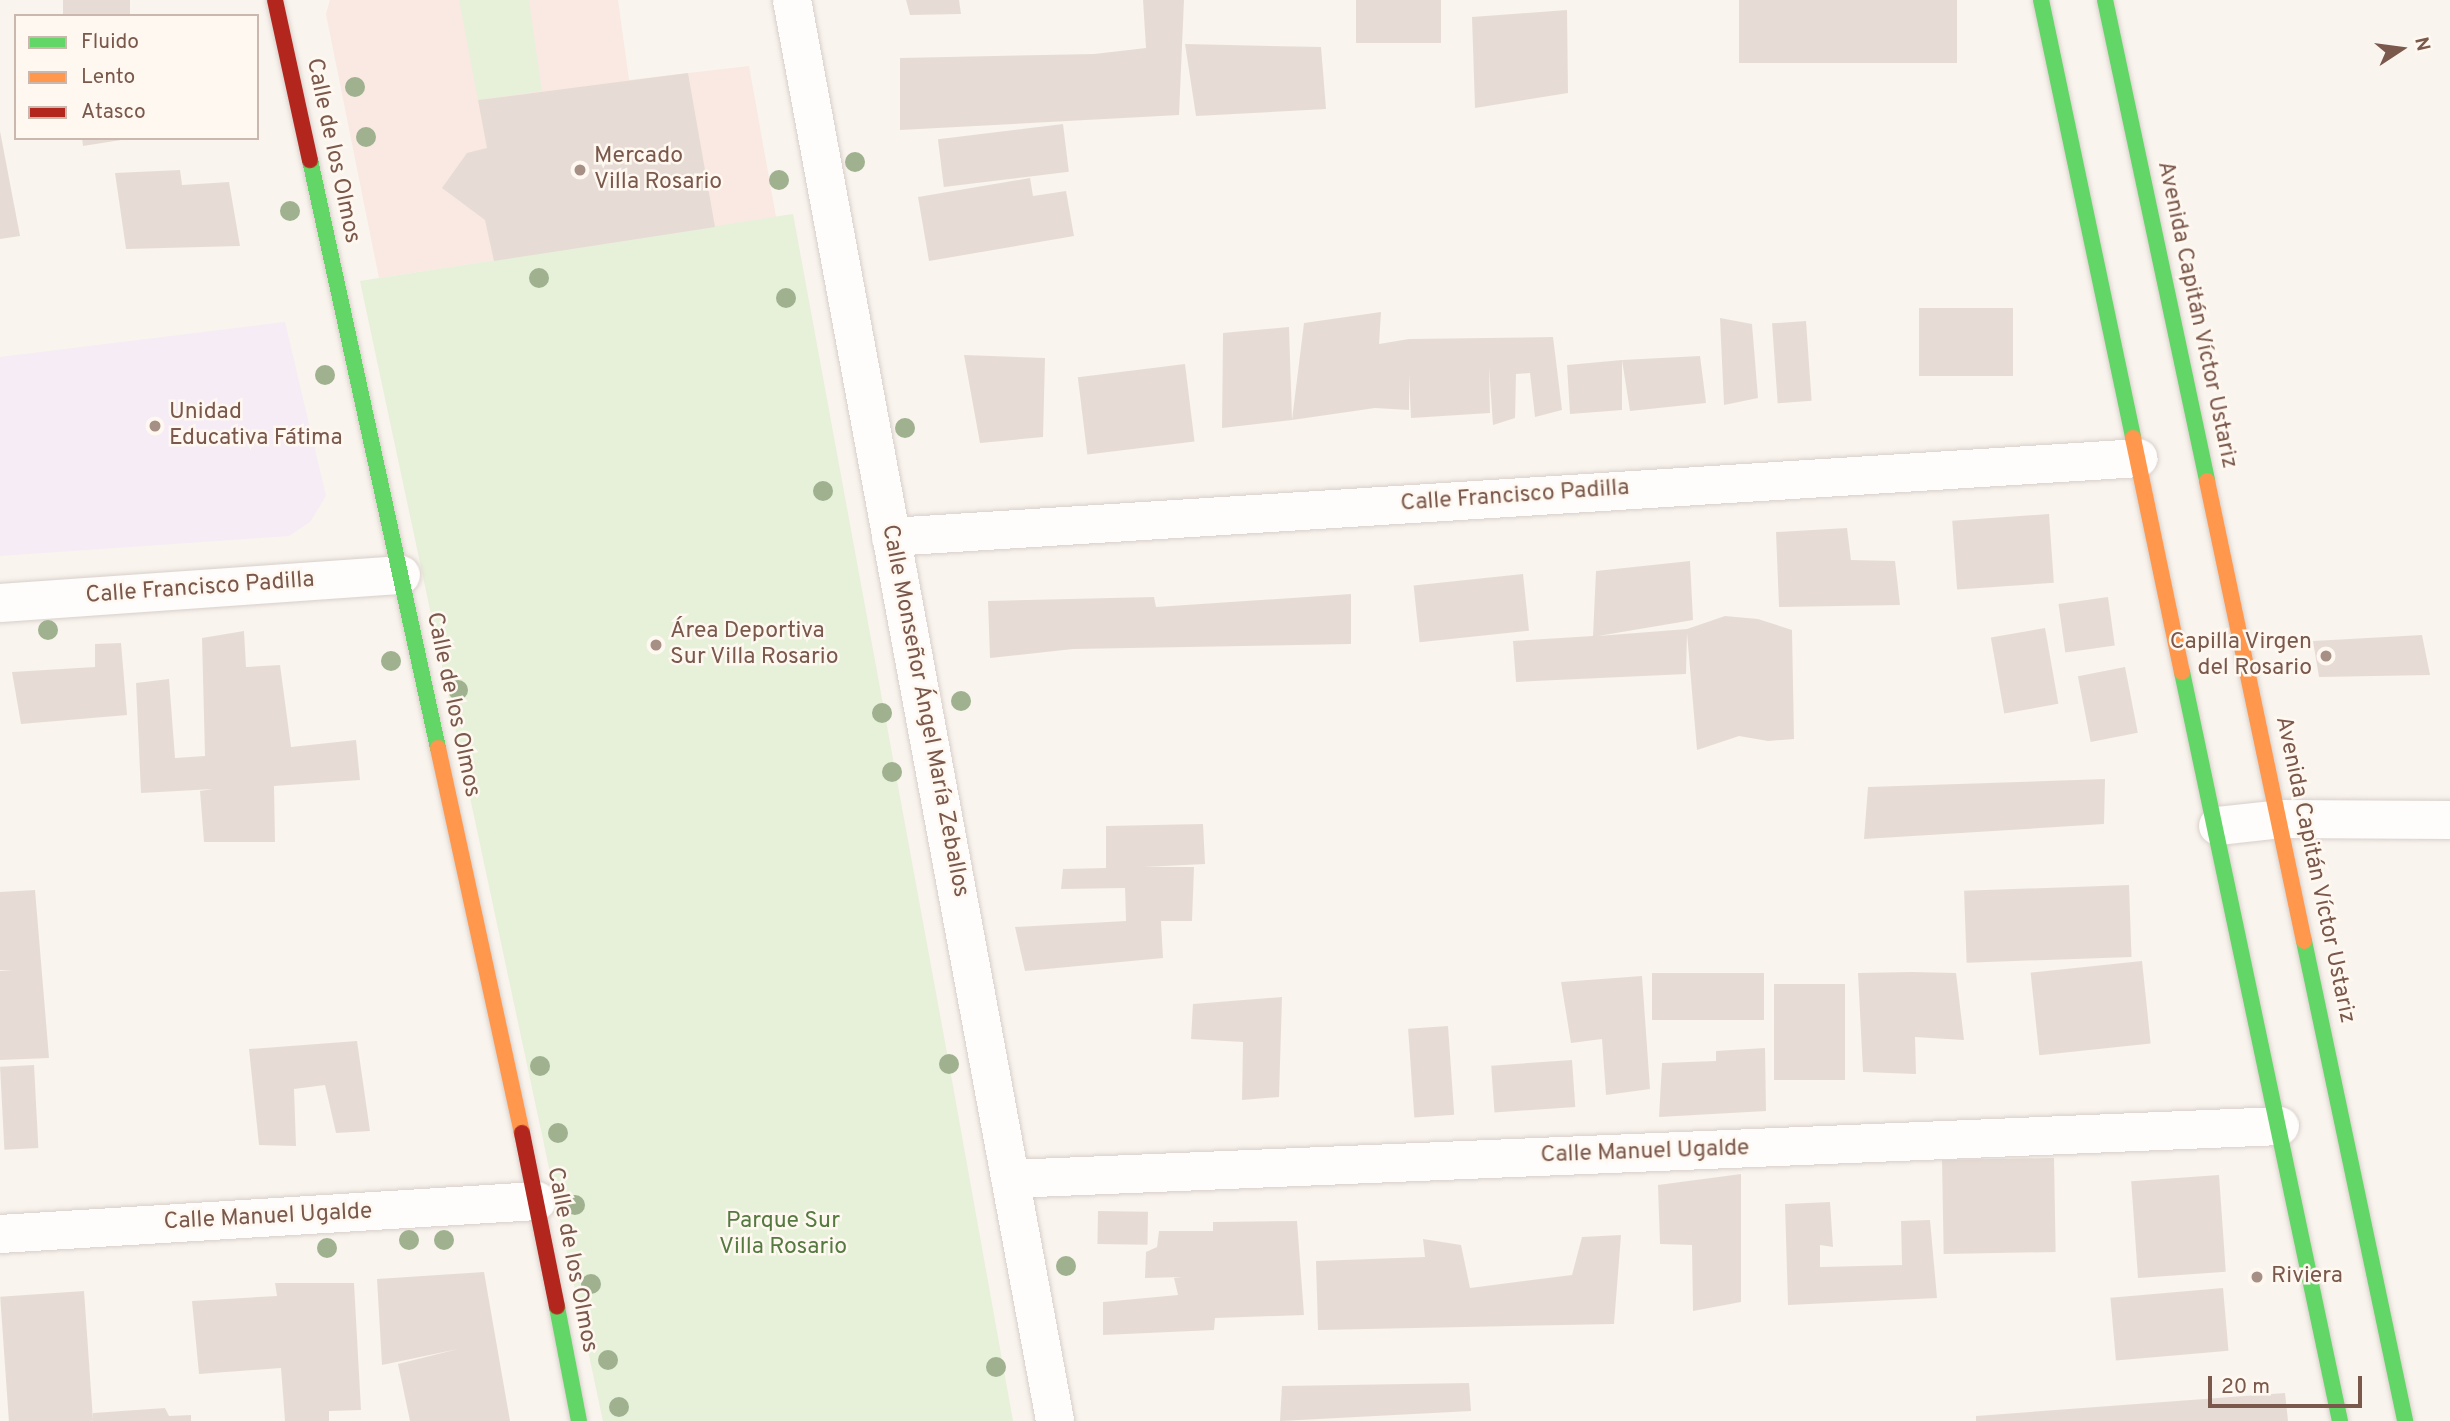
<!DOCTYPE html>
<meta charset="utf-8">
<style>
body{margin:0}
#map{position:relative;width:2450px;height:1421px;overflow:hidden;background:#f9f4ee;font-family:Overpass,sans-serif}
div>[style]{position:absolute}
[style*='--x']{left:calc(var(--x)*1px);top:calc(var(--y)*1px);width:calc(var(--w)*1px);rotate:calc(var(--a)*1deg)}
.commercial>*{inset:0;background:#f9e9e2}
.education>*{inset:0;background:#f5ecf5}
.green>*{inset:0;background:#e7f0d9}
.building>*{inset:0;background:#e6dcd5;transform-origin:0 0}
.roads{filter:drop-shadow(0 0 2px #d8cfca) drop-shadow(0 0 2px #d8cfca)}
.street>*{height:38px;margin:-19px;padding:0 19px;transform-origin:19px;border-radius:19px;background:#fefdfc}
.fast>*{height:16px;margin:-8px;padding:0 8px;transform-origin:8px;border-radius:8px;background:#63d668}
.slow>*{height:16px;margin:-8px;padding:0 8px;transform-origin:8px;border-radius:8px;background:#ff974d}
.jam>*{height:16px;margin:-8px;padding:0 8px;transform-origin:8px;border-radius:8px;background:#b3261e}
.trees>*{width:20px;height:20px;margin:-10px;border-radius:50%;background:#9fb18e}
.dots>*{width:19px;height:19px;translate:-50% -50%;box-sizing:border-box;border:4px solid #fff8f1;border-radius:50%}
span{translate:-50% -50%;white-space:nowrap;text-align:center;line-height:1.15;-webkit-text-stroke:5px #fff8f1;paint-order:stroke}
.street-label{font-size:23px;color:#7a584b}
.poi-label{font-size:23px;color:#7a584b}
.left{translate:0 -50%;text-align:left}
.right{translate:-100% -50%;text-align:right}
.park-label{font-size:23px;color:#557a40}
.legend{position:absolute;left:14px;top:14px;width:245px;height:126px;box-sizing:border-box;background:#fff8f1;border:2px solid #cab8af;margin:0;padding:9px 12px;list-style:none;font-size:21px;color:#7a584b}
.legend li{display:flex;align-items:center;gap:14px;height:35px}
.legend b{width:35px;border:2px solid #cab8af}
.north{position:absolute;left:2366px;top:14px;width:70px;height:70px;-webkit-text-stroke:5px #fff8f1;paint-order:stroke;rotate:77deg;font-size:19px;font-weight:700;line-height:28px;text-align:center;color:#7a584b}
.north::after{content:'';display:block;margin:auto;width:24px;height:32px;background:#7a584b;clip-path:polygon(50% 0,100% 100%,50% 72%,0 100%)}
.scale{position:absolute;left:2208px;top:1376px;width:154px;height:32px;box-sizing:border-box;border:4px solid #7a584b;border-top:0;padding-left:9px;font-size:21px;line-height:24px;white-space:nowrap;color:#7a584b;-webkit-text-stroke:5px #fff8f1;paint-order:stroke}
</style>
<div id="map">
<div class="commercial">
<div style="clip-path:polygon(330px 0,618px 0,629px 80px,749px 66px,776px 217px,379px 278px,326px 14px)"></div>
</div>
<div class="education">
<div style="clip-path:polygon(285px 322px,326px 496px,310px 522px,289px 536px,0 556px,0 357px)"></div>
</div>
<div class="green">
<div style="clip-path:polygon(459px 0,529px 0,542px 91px,478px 100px)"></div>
<div style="clip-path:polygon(793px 214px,949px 1064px,1013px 1421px,603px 1421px,360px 281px)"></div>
</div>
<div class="building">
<div style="left:63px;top:0;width:67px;height:16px"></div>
<div style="clip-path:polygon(906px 0,959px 0,961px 14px,910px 15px)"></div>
<div style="clip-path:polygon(1143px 0,1184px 0,1179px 115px,900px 130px,900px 58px,1094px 54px,1146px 48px)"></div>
<div style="left:1356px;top:0;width:85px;height:43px"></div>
<div style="left:1739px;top:0;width:218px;height:63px"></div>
<div style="clip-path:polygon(1567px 10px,1568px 93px,1475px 108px,1472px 17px)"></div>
<div style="clip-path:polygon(1185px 44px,1321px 47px,1326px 109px,1196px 116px)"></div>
<div style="clip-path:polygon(688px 73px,715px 227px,494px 261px,485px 220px,442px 188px,467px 153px,487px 148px,478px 100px)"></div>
<div style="left:1063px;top:124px;width:48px;height:126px;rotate:83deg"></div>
<div style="clip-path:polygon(0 131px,20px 236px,0 239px)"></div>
<div style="clip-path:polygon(82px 138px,121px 138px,121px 140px,83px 146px)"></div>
<div style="clip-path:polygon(180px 170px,182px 185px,229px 182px,240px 246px,126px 249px,115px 173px)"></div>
<div style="clip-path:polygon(1030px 178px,1033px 196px,1066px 191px,1074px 236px,929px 261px,918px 197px)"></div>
<div style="left:1919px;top:308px;width:94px;height:68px"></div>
<div style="clip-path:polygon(1381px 312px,1379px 344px,1409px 339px,1553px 337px,1562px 410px,1535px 417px,1530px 373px,1516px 374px,1515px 418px,1493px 425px,1489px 367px,1490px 413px,1411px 418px,1409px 374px,1409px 410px,1375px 408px,1292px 420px,1222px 428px,1223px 333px,1289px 327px,1292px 420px,1304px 323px)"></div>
<div style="clip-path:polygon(1720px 318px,1752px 324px,1758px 398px,1724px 405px)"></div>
<div style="left:1806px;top:321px;width:80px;height:34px;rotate:86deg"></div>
<div style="clip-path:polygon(964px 355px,1045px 358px,1043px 437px,980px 443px)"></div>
<div style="clip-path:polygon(1700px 356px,1706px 403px,1630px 411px,1622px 360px,1622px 410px,1570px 414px,1567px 365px,1622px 360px)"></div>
<div style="left:1185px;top:364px;width:78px;height:108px;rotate:83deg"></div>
<div style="left:2049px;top:514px;width:69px;height:97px;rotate:86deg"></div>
<div style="clip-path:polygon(1847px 528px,1851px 560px,1895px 561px,1900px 605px,1779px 607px,1776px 532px)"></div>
<div style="clip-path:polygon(1690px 561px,1693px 620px,1598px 636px,1687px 629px,1725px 616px,1758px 619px,1792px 630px,1794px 739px,1768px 741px,1739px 736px,1697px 750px,1687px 633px,1686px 674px,1516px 682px,1513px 641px,1593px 636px,1596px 571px)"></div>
<div style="left:1523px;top:574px;width:57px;height:110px;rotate:84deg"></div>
<div style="clip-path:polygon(1351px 594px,1351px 644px,1073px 649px,990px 658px,988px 601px,1154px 597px,1156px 607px)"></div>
<div style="left:2108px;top:597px;width:49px;height:50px;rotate:82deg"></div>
<div style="left:2045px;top:628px;width:77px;height:55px;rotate:80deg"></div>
<div style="clip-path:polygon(244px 631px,246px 667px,280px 665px,291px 747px,356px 740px,360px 780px,274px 786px,275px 842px,204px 842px,200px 791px,213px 789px,141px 793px,136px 683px,169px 679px,175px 758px,205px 756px,202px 638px)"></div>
<div style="clip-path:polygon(2422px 635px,2430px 675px,2319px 677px,2313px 641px)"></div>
<div style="clip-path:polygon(121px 643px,127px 715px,21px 724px,12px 672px,95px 667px,95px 644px)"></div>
<div style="left:2125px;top:667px;width:67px;height:48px;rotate:79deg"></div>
<div style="clip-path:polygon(2105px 779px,2104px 824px,1864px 839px,1868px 787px)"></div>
<div style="clip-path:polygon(1203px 824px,1205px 864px,1144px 867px,1194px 867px,1192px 921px,1161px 921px,1163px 958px,1025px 971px,1015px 927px,1126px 921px,1125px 888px,1061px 889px,1063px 869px,1106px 868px,1106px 826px)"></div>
<div style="left:2129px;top:885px;width:72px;height:165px;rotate:88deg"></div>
<div style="clip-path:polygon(35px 890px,49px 1058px,0 1060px,0 971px,12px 970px,0 970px,0 892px)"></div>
<div style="left:2142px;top:961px;width:83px;height:112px;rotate:84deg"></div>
<div style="clip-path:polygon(1912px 972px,1956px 973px,1964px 1040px,1915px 1037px,1916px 1074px,1863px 1072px,1858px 973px)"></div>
<div style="left:1764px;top:973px;width:47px;height:112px;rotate:90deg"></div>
<div style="clip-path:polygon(1642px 976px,1650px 1089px,1606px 1095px,1602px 1039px,1571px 1043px,1561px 982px)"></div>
<div style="left:1774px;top:984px;width:71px;height:96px"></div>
<div style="clip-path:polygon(1282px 997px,1279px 1097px,1242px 1100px,1243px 1042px,1191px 1039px,1193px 1004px)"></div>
<div style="left:1448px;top:1026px;width:89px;height:40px;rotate:86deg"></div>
<div style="clip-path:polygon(357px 1041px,370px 1131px,336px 1133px,325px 1085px,294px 1089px,296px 1146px,259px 1145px,249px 1049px)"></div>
<div style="clip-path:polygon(1765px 1048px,1766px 1111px,1659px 1117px,1662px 1063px,1716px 1061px,1716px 1051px)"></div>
<div style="left:1572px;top:1060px;width:47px;height:81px;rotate:86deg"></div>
<div style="left:34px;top:1065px;width:83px;height:34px;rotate:87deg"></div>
<div style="left:2054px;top:1158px;width:94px;height:112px;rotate:89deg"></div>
<div style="clip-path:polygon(1741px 1174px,1741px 1302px,1693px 1311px,1692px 1245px,1660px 1244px,1658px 1185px)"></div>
<div style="left:2219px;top:1175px;width:97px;height:88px;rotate:86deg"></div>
<div style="clip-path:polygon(1830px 1202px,1833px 1247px,1820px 1245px,1820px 1267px,1902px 1265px,1901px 1221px,1930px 1220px,1937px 1298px,1788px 1305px,1785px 1204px)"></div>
<div style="left:1098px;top:1211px;width:50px;height:33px;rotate:1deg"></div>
<div style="clip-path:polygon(1297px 1221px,1304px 1315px,1215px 1318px,1214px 1330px,1103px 1335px,1103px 1302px,1178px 1295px,1174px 1278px,1182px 1277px,1145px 1278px,1146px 1252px,1157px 1247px,1159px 1231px,1213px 1231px,1213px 1222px)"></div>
<div style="clip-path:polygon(1621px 1235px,1614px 1324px,1318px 1330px,1316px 1261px,1425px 1257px,1423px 1239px,1461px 1245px,1470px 1288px,1572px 1275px,1582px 1237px)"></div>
<div style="clip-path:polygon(484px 1272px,510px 1421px,410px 1421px,398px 1364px,458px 1349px,382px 1365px,377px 1279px)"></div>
<div style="clip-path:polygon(275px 1283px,354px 1283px,361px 1410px,329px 1411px,329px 1421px,285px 1421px,281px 1368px,199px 1374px,192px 1301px,277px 1296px)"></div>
<div style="left:2223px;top:1288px;width:63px;height:113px;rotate:85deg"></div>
<div style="left:84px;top:1291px;width:130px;height:84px;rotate:86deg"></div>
<div style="clip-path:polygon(1469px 1383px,1471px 1411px,1280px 1421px,1282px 1386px)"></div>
<div style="clip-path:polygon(2285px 1393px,2288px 1421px,1976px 1421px,1976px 1416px)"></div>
<div style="clip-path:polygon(165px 1408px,169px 1416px,191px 1415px,191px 1421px,93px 1421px,93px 1413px)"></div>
</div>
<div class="roads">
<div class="street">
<div style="--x:792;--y:0;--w:1445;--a:79.51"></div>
<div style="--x:891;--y:537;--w:1250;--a:-3.62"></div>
<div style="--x:0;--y:603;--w:402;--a:-4"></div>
<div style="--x:2218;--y:826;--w:63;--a:-6.3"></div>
<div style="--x:2281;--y:819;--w:169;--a:0.3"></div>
<div style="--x:1011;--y:1179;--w:1270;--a:-2.39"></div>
<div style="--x:0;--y:1234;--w:538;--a:-3.52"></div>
</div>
<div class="fast">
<div style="--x:2041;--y:0;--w:448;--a:78.1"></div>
<div style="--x:2105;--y:0;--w:492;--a:78"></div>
<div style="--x:310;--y:160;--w:602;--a:77.72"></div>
<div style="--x:2182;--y:672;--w:765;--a:78.09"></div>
<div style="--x:2304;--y:941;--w:491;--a:78.1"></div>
<div style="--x:557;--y:1307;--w:116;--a:79.1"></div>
</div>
<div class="slow">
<div style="--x:2133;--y:438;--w:239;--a:78.2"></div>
<div style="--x:2207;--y:481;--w:470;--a:78.1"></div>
<div style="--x:438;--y:748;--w:394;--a:77.7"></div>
</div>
<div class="jam">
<div style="--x:275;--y:0;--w:164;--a:77.7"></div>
<div style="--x:522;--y:1133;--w:177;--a:78.6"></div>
</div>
</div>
<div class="trees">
<div style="left:355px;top:87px"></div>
<div style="left:366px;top:137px"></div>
<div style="left:855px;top:162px"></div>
<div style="left:779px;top:180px"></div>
<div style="left:290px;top:211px"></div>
<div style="left:539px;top:278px"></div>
<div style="left:786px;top:298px"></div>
<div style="left:325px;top:375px"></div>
<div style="left:905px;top:428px"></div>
<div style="left:823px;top:491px"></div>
<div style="left:48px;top:630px"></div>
<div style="left:391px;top:661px"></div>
<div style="left:458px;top:690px"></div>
<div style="left:961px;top:701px"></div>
<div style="left:882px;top:713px"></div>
<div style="left:892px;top:772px"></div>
<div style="left:949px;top:1064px"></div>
<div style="left:540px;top:1066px"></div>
<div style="left:558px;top:1133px"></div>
<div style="left:575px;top:1205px"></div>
<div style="left:409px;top:1240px"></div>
<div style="left:444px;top:1240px"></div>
<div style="left:327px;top:1248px"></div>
<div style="left:1066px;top:1266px"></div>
<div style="left:591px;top:1284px"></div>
<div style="left:608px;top:1360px"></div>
<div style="left:996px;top:1367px"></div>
<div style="left:619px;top:1407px"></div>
</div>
<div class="dots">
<div style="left:580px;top:170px;background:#a68f84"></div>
<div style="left:155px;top:426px;background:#a68f84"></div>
<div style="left:656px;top:645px;background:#a68f84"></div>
<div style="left:2326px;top:656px;background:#a68f84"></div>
<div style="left:2257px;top:1277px;background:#a68f84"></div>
</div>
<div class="street-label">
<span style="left:332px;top:151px;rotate:78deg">Calle de los Olmos</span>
<span style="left:2196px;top:315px;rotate:78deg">Avenida Capitán Víctor Ustariz</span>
<span style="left:1515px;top:497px;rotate:-4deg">Calle Francisco Padilla</span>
<span style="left:200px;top:589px;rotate:-4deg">Calle Francisco Padilla</span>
<span style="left:452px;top:705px;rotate:78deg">Calle de los Olmos</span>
<span style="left:924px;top:711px;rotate:79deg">Calle Monseñor Ángel María Zeballos</span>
<span style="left:2314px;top:870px;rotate:78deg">Avenida Capitán Víctor Ustariz</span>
<span style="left:1645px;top:1153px;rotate:-2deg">Calle Manuel Ugalde</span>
<span style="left:268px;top:1218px;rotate:-3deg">Calle Manuel Ugalde</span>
<span style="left:571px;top:1260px;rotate:79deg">Calle de los Olmos</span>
</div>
<div class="poi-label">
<span class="left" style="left:594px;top:170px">Mercado<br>Villa Rosario</span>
<span class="left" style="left:169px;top:426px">Unidad<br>Educativa Fátima</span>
<span class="left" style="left:670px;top:645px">Área Deportiva<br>Sur Villa Rosario</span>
<span class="right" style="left:2312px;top:656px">Capilla Virgen<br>del Rosario</span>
<span class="left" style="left:2271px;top:1277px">Riviera</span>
</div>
<div class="park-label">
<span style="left:783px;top:1235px">Parque Sur<br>Villa Rosario</span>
</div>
<ul class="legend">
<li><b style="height:9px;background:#63d668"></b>Fluido</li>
<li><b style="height:9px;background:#ff974d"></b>Lento</li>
<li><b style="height:9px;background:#b3261e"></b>Atasco</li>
</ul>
<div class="north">N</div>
<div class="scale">20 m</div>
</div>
